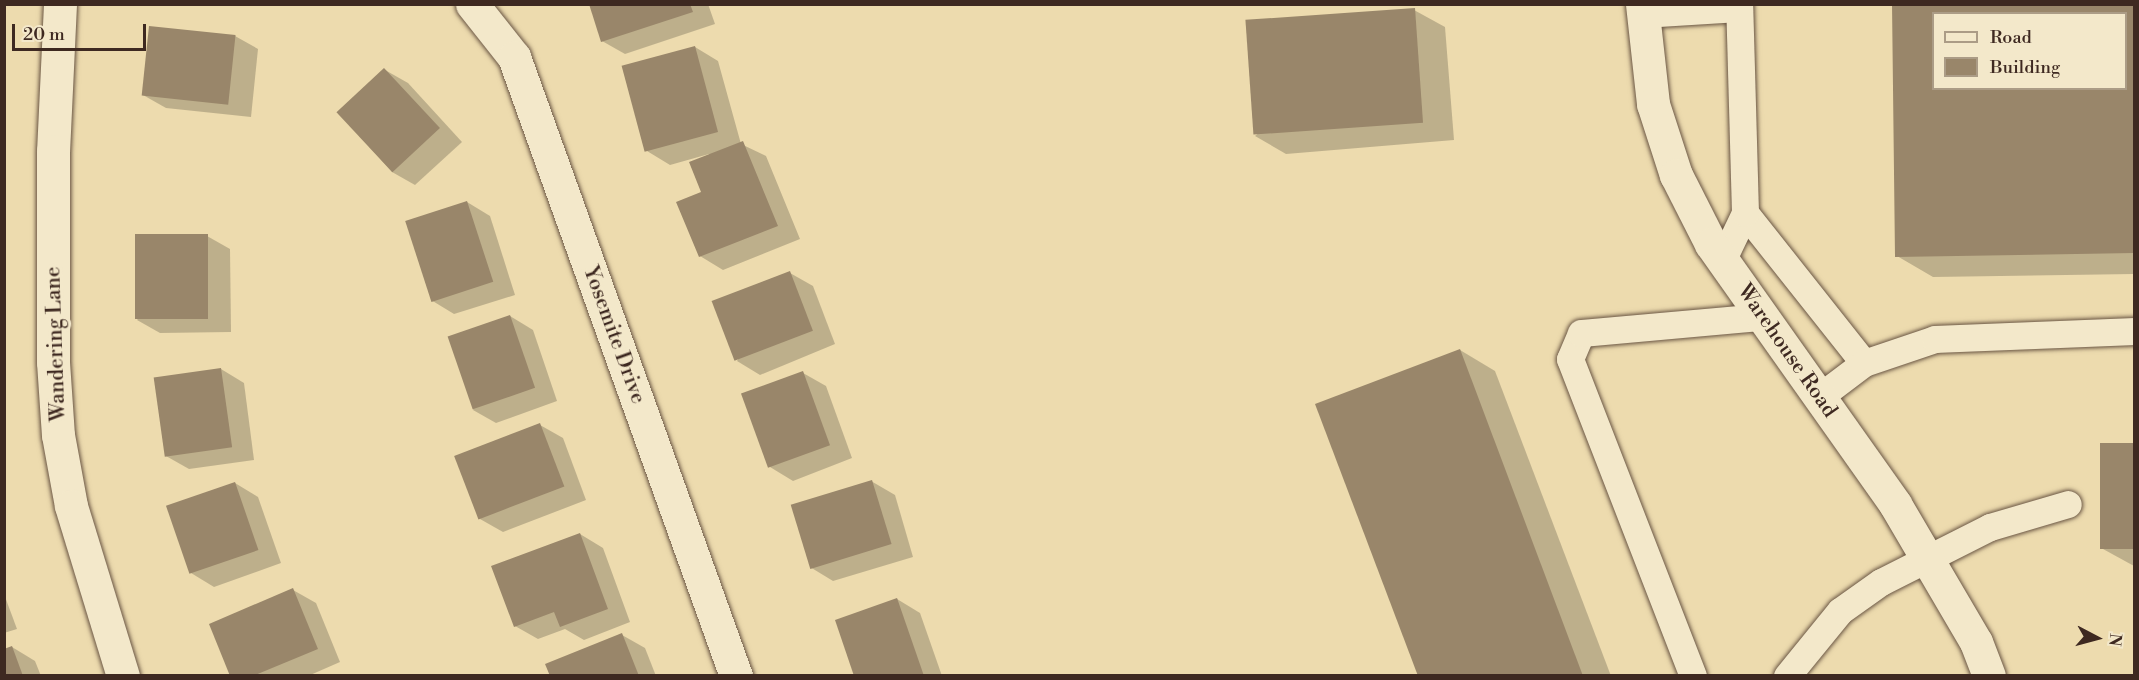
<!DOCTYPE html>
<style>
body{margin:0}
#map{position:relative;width:2139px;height:680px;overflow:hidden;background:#eddbae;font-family:"Libre Bodoni",serif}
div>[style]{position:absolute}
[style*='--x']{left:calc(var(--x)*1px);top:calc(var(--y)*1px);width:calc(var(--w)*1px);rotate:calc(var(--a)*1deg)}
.shadow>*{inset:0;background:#0003}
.building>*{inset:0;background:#99866a;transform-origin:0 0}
.roads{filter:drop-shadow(0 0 2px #6a5644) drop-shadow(0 0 2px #6a5644)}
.lane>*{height:27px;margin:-13.5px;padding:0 13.5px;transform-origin:13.5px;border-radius:13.5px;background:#f3e8ca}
.street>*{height:33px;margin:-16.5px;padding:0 16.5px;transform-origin:16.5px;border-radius:16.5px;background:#f3e8ca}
span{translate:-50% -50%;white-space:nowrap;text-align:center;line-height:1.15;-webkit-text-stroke:6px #f3e8ca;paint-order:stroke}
.street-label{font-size:21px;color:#3e2921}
.frame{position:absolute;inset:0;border:6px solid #3e2921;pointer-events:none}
.legend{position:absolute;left:1932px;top:12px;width:195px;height:78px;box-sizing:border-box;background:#f3e8ca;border:2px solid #ab9c86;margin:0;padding:8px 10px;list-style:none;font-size:18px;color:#3e2921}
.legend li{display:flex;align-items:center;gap:12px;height:30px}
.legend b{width:30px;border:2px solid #ab9c86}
.north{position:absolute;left:2067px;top:608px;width:60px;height:60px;-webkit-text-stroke:4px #f3e8ca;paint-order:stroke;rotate:96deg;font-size:16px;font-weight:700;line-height:24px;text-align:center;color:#3e2921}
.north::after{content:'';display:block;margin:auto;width:21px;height:27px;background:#3e2921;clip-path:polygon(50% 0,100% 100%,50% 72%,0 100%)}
.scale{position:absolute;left:12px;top:24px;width:134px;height:27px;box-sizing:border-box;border:3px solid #3e2921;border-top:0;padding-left:8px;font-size:18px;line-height:21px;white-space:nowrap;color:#3e2921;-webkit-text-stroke:4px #f3e8ca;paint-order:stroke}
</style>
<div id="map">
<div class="shadow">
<div style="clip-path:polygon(590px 4px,708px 4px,715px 24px,625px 54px,602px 41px)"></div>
<div style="clip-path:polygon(evenodd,1894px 4px,2134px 4px,2134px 274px,1933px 277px,1897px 256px,1894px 4px,1934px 14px,2126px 14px,2126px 88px,1934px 88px,1934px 14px)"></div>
<div style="clip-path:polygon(1414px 10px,1445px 27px,1454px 140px,1286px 154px,1255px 136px)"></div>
<div style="clip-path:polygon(235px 36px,258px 49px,251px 117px,166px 108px,143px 95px)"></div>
<div style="clip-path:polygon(695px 47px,718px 61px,741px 144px,766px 156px,800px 239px,723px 270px,700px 256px,709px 154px,670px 165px,647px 151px)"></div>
<div style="clip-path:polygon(385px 70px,408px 83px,462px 142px,415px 185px,392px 172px,338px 112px)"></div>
<div style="clip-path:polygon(467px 202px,490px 216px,515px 295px,454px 314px,431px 300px)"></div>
<div style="clip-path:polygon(207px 236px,230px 249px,231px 332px,160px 333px,137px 320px)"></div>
<div style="clip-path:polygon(790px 273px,813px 286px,835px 344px,760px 375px,737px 361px)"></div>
<div style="clip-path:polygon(510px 316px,533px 330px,557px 401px,496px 423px,473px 410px)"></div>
<div style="clip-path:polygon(1460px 350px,1495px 371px,1611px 676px,1420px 676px)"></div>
<div style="clip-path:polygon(221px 369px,244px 383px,254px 460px,189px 469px,166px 456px)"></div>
<div style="clip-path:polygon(803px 373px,826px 386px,852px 458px,793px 481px,770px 467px)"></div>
<div style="clip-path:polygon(540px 425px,563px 438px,586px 500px,503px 532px,480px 519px)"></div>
<div style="clip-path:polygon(2134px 444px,2134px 566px,2103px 549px,2102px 445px)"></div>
<div style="clip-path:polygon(871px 481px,895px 495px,913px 557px,833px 581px,810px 567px)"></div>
<div style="clip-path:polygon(235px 483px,258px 497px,281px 563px,214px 587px,191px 573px)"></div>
<div style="clip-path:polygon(580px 534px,603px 548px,630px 622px,584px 640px,565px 629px,538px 639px,515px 626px)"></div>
<div style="clip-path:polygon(293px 590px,316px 603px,340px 662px,308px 676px,231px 676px)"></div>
<div style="clip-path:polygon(4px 594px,17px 629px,4px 633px)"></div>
<div style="clip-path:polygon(897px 599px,920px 613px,942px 676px,856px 676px)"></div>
<div style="clip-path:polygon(622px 635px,645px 648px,656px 676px,552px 676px)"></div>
<div style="clip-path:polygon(12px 647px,35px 661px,41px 676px,4px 676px)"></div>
</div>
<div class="building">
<div style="clip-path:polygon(589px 4px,690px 4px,693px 12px,601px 42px)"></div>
<div style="clip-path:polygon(evenodd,1892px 4px,2134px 4px,2134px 253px,1895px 257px,1892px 4px,1934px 14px,2126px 14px,2126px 88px,1934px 88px,1934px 14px)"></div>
<div style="left:1415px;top:8px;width:115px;height:170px;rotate:86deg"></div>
<div style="left:149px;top:26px;width:87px;height:70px;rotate:6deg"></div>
<div style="left:695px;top:46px;width:89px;height:76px;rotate:75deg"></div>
<div style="left:384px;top:68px;width:82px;height:65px;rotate:47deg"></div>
<div style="clip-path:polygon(743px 141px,778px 226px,699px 257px,676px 202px,701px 192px,689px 162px)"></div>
<div style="left:467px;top:201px;width:85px;height:65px;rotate:72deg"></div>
<div style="left:208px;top:234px;width:85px;height:73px;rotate:90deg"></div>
<div style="left:790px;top:271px;width:64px;height:84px;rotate:69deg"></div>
<div style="left:510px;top:315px;width:77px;height:66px;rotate:71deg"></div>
<div style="clip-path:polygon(1460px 349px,1583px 676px,1418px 676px,1315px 404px)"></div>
<div style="left:221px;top:368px;width:80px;height:68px;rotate:82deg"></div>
<div style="left:803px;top:371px;width:79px;height:66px;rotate:70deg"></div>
<div style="left:540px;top:423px;width:68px;height:92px;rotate:69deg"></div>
<div style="left:2134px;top:443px;width:106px;height:34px;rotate:90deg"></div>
<div style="left:872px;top:480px;width:67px;height:85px;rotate:73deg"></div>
<div style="left:235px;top:482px;width:72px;height:73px;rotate:71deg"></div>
<div style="clip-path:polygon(580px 533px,608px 609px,560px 627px,554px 612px,514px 627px,491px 566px)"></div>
<div style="clip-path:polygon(293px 588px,318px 649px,253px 676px,230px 676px,209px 624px)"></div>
<div style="clip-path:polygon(897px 598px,924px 676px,854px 676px,835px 620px)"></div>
<div style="clip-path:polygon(622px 633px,639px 676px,550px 676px,545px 664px)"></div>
<div style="clip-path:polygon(12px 646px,23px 676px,4px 676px,4px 649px)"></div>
</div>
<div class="roads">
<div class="lane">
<div style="--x:1642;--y:14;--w:97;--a:-3.5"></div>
<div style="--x:1745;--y:213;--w:191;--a:51.6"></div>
<div style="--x:1864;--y:363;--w:56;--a:142.9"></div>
<div style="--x:1722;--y:261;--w:53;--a:-64.4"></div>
<div style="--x:1745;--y:213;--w:209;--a:-91.6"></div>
<div style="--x:1864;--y:363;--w:75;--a:-18.7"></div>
<div style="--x:1935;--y:339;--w:199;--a:-2.3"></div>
<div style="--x:1693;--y:676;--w:340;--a:-111.2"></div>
<div style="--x:1570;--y:359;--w:28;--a:-67"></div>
<div style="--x:1581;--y:333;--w:182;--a:-5.1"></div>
<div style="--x:1787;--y:676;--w:84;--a:-50.8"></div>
<div style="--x:1840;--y:611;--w:50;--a:-35.3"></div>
<div style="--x:1881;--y:582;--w:122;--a:-26.8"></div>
<div style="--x:1990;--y:527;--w:81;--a:-16.4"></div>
</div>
<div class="street">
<div style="--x:60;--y:4;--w:147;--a:92.7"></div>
<div style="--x:53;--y:151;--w:211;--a:90"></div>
<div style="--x:53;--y:362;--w:73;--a:86.1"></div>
<div style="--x:58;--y:435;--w:72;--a:79.6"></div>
<div style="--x:71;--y:506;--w:178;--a:73"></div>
<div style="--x:472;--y:4;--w:68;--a:51.6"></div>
<div style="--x:514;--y:57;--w:658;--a:70.27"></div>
<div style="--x:1642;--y:4;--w:101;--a:83.7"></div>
<div style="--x:1653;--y:104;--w:75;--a:72.1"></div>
<div style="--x:1676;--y:175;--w:77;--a:63.1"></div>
<div style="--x:1711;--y:244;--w:319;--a:54.7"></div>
<div style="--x:1895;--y:504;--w:160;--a:59.6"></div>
<div style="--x:1976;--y:642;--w:36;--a:69"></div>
</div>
</div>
<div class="street-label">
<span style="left:614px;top:335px;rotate:70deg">Yosemite Drive</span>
<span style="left:56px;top:344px;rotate:-92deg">Wandering Lane</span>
<span style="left:1787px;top:351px;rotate:55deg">Warehouse Road</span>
</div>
<div class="frame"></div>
<ul class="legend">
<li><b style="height:8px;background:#f3e8ca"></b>Road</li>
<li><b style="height:16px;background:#99866a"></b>Building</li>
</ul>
<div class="north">N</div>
<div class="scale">20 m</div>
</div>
